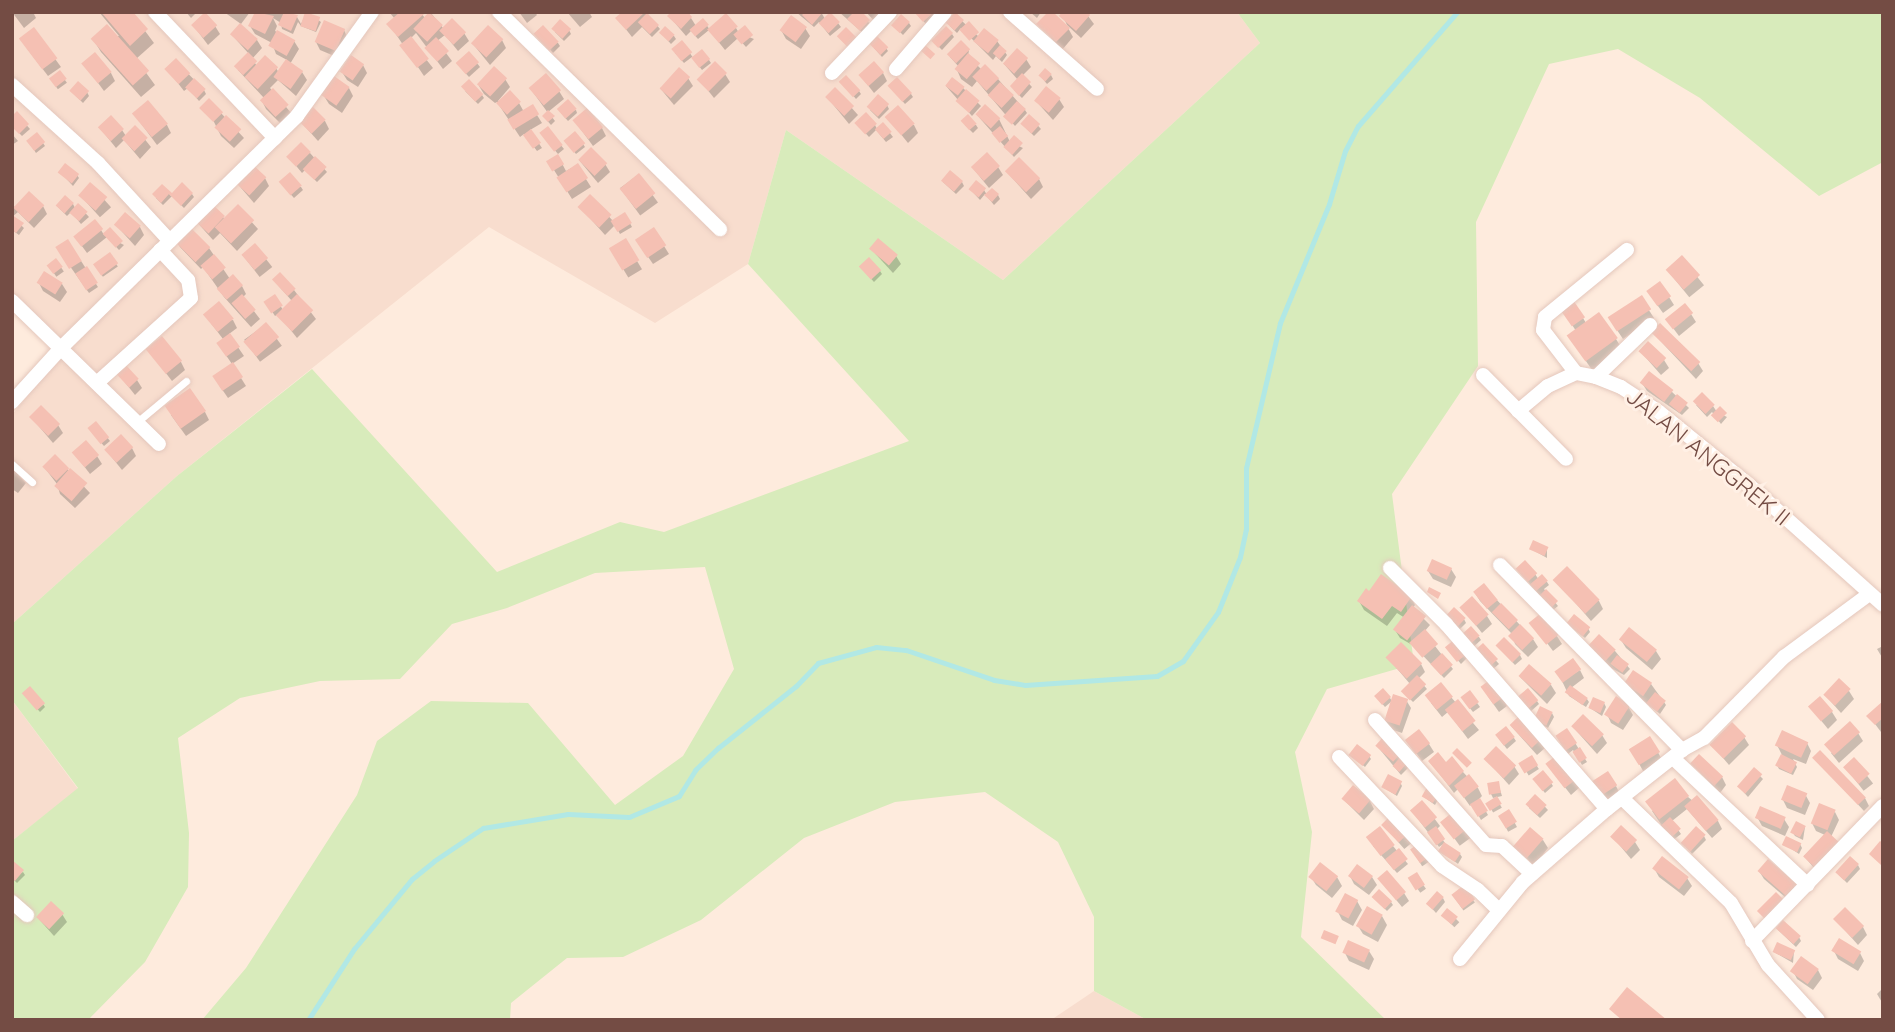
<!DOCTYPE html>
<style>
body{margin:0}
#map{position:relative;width:1895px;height:1032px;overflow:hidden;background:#feebdd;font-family:Quicksand,sans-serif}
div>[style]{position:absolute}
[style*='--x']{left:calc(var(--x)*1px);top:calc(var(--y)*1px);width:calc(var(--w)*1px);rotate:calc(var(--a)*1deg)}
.residential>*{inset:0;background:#f8ddce}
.green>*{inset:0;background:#d8ebbb}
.shadow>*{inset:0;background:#0003;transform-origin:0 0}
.stream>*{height:5px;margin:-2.5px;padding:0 2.5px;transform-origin:2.5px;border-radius:2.5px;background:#b1e8e5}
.building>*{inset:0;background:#f5c0b3;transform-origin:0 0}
.roads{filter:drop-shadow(0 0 2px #e4c7bc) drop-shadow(0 0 2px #e4c7bc)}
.service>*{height:7px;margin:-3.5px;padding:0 3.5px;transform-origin:3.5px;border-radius:3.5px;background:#fff}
.minor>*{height:14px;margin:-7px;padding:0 7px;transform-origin:7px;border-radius:7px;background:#fff}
span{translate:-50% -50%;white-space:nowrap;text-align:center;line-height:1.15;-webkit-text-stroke:6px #fff0e5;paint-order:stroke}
.street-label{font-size:23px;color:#744c44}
.frame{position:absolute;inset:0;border:14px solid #744c44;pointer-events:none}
</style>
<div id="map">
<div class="residential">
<div style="clip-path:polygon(12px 12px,1237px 12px,1260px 43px,1003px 280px,786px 130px,748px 264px,655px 323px,489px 227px,177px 476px,12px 624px,12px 415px,62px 353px,12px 306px)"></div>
<div style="clip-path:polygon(12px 700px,78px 789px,12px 841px)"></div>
<div style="clip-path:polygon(1094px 991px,1147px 1020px,1051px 1020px)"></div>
</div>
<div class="green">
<div style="clip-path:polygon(1237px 12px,1883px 12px,1883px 162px,1819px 196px,1700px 98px,1618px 49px,1549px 64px,1476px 222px,1478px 366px,1392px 494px,1414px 664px,1327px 689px,1295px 752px,1312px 832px,1301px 937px,1386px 1020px,1147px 1020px,1094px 991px,1094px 917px,1058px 842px,985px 792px,895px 802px,804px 838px,701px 920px,623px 957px,567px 958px,511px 1003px,510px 1020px,202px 1020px,246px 968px,357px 795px,377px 741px,431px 701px,528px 703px,615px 805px,683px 756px,734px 669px,705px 567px,595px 573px,507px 608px,452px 624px,400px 679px,320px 681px,240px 698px,178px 738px,189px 833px,188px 887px,145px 962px,88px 1020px,12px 1020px,12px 841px,78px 788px,12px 700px,12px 624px,177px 476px,312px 369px,497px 572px,620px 522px,664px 532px,909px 441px,748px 264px,786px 130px,1003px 280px,1260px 43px)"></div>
</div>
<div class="shadow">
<div style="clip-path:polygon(12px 12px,33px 12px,36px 18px,24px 28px)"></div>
<div style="clip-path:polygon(99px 12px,131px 12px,154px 43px,136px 59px,155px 85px,141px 97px,101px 52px,93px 39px,119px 36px)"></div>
<div style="clip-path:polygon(186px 12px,197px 12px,191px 18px)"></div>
<div style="clip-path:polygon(224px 12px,250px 12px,241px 24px)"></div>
<div style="clip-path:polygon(257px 12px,287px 12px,297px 17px,301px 24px,307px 12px,321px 22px,316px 32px,301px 26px,298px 22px,293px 34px,282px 29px,281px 23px,273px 18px,277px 26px,275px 31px,294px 41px,299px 49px,290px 64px,302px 72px,307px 80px,296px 96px,278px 80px,270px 88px,292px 114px,282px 125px,266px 109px,262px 101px,264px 98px,238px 70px,249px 54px,232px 35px,257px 40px,262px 48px,252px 59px,257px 66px,276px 68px,279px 73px,287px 60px,276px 54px,272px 43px,255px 34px,250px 26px)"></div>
<div style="clip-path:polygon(389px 12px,420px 12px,425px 18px,431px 13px,443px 28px,464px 33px,469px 41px,458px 51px,445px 35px,437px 41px,452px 61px,443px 69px,416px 33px,410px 39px,433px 68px,424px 76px,389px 24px,395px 19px)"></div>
<div style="clip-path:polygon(519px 12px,535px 12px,537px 15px,527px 23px)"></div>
<div style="clip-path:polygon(567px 12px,589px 12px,592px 17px,580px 27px)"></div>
<div style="clip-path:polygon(624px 12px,646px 12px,660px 29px,652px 37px,642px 27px,632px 37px,617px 18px)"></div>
<div style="clip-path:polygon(796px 12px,821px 12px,825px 19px,831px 14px,841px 27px,830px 36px,819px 22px,814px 27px)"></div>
<div style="clip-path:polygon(839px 12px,859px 12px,871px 25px,863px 33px)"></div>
<div style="clip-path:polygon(866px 12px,885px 12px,877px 24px)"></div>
<div style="clip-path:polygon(915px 12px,935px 12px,936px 15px,926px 24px)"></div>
<div style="clip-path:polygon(1030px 12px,1041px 12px,1037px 18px)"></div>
<div style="clip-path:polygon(1061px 12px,1085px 12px,1094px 24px,1081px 38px,1067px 25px)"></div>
<div style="clip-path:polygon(669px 16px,691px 18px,696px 26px,703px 20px,710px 30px,736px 28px,739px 33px,754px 39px,746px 47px,738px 38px,725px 50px,709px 30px,698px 39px,691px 31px,686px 36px)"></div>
<div style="clip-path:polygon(962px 21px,979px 37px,997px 41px,1007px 55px,1002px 62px,996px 56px,993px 60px,961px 28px,957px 33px,950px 26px)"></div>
<div style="clip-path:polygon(909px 23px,911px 26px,903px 35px,893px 25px)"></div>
<div style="clip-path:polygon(1039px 24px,1068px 28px,1073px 37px,1062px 50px)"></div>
<div style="clip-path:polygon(193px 25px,215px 26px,220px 34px,208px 45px)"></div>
<div style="clip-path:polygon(805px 28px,810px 36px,801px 49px,786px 39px,781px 30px)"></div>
<div style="clip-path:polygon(34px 30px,61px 67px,48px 76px,26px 47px)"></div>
<div style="clip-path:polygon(344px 30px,348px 39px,339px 58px,320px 50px,316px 42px)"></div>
<div style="clip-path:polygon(569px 30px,571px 34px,564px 41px,555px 32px)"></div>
<div style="clip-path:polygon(661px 33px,674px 36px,676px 39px,671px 44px)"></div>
<div style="clip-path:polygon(952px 34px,954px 37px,942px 50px,936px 44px)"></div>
<div style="clip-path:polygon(538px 37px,558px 43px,560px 46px,553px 53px)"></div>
<div style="clip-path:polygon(502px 40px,506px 48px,490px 65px,473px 44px)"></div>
<div style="clip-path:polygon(682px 42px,694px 59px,709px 60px,711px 63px,702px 70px,692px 57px,684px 63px,675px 53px)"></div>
<div style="clip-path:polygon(874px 48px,886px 48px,888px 51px,882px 57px)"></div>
<div style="clip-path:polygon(969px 50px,968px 56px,982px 70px,998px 79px,1025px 110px,1027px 113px,1015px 126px,977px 81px,972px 87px,961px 79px,957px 70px,959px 67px,950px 57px)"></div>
<div style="clip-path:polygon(469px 53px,480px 67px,469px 77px,460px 67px)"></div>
<div style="clip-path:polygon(1026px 59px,1031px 67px,1022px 76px,1032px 87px,1022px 98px,1014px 90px,1018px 80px,1004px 64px)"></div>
<div style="clip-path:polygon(176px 61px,204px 90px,206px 94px,199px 101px,188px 88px,184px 91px,167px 69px)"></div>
<div style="clip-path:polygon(84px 64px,111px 73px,115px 81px,104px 91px)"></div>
<div style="clip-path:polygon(363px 65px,367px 73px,358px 87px,347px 80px,342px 72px)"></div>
<div style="left:60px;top:73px;width:12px;height:11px;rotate:55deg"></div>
<div style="clip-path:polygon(883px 73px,887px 81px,874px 93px,860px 75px)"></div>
<div style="clip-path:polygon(725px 74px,730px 82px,714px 98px,699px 79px)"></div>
<div style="clip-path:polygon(1051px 75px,1053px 79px,1047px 84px,1042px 78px)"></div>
<div style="clip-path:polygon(688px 78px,693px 86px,674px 105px,660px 88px)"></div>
<div style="clip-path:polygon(505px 79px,510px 87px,498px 101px,519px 103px,524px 112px,532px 107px,542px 123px,530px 130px,542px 148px,537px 151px,524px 134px,520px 137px,497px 102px,495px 103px,484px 94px,479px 86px)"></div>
<div style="clip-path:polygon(844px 85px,859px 91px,861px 94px,856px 99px)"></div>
<div style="clip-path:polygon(946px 86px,963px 88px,981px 106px,972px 116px)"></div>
<div style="clip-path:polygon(349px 88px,353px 96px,342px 113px,329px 104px,324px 96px)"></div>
<div style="clip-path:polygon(530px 88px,559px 91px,564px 99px,548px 112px,555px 121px,551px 125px,544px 117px,548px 113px)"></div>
<div style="clip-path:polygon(835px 89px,858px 115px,849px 124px,827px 97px)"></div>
<div style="clip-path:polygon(892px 89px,911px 94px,913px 97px,905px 104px)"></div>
<div style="clip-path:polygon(465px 91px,482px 95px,484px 98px,478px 104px)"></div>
<div style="clip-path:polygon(87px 92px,89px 96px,83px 103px,73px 93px)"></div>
<div style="clip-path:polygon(1059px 99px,1064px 107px,1053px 120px,1036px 101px)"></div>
<div style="clip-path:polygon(887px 105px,889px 109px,879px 119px,870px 110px)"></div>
<div style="clip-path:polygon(576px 110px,577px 113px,568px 121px,561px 113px)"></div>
<div style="clip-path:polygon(221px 113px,244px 138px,234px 148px,221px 136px,210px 114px)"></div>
<div style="clip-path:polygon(17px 114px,30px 129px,22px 136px,12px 126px)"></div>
<div style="clip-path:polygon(134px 114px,167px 125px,171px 133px,157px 145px)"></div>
<div style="clip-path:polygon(977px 115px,999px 119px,1010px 142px,1023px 148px,1014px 157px)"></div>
<div style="clip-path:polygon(1029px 116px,1041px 129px,1034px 136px,1025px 127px)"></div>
<div style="clip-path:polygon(887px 117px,914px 125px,918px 133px,908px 143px)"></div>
<div style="clip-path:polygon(574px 120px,602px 128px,606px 136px,593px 146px)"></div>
<div style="clip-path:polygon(325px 121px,329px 129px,318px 141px,301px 122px)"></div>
<div style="clip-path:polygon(883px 124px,893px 137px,886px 142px,876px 130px,869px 137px,859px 126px,875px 125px,877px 129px)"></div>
<div style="clip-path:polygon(965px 125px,976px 125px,978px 128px,973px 133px)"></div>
<div style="clip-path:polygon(135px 127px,151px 147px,140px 159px,124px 140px,116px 148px,100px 128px,122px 130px,126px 136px)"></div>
<div style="clip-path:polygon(547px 128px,564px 149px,558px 154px,543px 136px)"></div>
<div style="clip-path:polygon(12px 134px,18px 141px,12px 145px)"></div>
<div style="clip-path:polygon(43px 143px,45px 146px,36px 153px,30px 144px)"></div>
<div style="clip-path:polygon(568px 144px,583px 144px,585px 147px,576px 154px)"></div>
<div style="clip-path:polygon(310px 153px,327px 172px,317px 182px,305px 170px,302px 173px,288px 156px)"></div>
<div style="clip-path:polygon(558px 156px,566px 171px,577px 165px,591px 187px,572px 199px,549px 162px)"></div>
<div style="clip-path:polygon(579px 160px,605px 164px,610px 172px,598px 183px)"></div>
<div style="clip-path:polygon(972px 167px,998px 167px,1003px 175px,989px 188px)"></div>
<div style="clip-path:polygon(60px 172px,77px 175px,79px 178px,73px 186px)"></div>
<div style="clip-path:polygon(1007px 172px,1039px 179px,1043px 187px,1031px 199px)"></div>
<div style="left:638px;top:175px;width:34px;height:22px;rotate:54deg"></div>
<div style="clip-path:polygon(265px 178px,269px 186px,254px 203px,236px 182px)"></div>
<div style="clip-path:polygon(943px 182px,962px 182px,964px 186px,956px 194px)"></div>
<div style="left:91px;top:185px;width:30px;height:15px;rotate:48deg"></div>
<div style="clip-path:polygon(162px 186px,171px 196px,192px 194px,194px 197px,184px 208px,172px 196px,163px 205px,156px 198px)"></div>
<div style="clip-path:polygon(283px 186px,301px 187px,303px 190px,294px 198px)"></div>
<div style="clip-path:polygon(970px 189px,984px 190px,987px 195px,998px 195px,1000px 199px,994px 205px,985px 194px,980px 200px)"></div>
<div style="clip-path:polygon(590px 196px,613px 221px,625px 214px,632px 227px,620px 234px,615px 225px,605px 235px,580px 207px)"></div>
<div style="clip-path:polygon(12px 203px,16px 209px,43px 206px,47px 214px,34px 228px,18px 212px,12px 217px,24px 228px,19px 235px,12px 230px)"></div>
<div style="clip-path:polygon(73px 204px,75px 208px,78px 205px,89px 217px,81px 224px,71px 212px,67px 216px,57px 206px)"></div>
<div style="clip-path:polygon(238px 207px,258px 229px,237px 251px,220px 233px,213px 240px,196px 221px,223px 217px,225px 220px)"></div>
<div style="clip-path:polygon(116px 225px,140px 227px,144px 235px,135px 246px)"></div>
<div style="clip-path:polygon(187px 227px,209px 248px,230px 279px,242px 286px,246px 294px,243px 297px,260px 319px,251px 327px,224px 297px,203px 267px,201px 269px,180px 247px,175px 239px)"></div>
<div style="clip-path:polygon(101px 230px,104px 235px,124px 245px,119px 250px,107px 237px,87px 253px,76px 238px)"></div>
<div style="clip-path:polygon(68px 241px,98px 287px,89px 293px,57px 248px)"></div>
<div style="left:625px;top:241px;width:33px;height:16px;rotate:59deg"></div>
<div style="left:255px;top:245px;width:28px;height:16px;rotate:52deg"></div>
<div style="clip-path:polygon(664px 246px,669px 254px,653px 264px,642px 248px)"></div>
<div style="clip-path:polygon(871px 249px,896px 256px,901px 264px,893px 273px)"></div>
<div style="left:110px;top:255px;width:14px;height:18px;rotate:56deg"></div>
<div style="left:1682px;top:258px;width:35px;height:19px;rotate:51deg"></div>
<div style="left:56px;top:260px;width:14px;height:9px;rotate:56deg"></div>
<div style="clip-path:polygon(863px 270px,880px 271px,882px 274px,874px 282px)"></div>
<div style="clip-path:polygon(39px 283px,62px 284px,67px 292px,60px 302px,43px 291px)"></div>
<div style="clip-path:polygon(276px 283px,294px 290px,316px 319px,297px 338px,278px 314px,275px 316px,266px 302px,275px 297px,283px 310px,292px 301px)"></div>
<div style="clip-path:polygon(1669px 297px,1674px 305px,1663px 313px,1653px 299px)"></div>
<div style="clip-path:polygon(1641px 298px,1654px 318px,1623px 339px,1615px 327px)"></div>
<div style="clip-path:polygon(1691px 314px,1696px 322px,1679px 336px,1667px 320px)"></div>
<div style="clip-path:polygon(1567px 317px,1583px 318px,1586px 323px,1616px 339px,1624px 352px,1594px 373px,1569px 336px,1576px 331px)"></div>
<div style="clip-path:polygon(233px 320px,237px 328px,229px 334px,244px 356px,232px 364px,223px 351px,223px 339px,210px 322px)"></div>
<div style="left:266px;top:324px;width:27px;height:27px;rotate:54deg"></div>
<div style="clip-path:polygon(1653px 333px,1698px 363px,1703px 371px,1696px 379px)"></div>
<div style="clip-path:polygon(148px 350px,181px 362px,185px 370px,172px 381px)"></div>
<div style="clip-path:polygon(1640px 351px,1664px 360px,1669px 368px,1661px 375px)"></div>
<div style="clip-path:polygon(116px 371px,137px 380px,142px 388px,135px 395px)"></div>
<div style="clip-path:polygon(241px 378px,246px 386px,228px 398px,219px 385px)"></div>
<div style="clip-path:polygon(1642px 383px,1671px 391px,1689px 408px,1682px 415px,1647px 391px)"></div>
<div style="clip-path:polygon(1696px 405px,1713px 406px,1717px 412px,1727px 417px,1721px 424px,1712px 412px,1707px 417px)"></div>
<div style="clip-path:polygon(205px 412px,209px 420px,186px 436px,171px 415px)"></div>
<div style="clip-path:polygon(31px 417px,58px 425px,63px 433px,53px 443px)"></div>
<div style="clip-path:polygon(96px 423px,110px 441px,104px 446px,91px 431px)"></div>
<div style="clip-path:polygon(132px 448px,136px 456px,122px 470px,106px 450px)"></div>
<div style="clip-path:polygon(74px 453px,97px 456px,102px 464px,90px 474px)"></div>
<div style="clip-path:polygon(55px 456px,90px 493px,75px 508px,60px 494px,57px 484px,44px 467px)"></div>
<div style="clip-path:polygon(12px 468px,26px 483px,18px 493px,12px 489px)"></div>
<div style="clip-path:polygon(1547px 548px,1547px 558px,1531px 549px)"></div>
<div style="clip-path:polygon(1451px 569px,1456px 577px,1451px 587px,1433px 579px,1428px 571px)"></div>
<div style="clip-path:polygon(1520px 572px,1535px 574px,1539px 580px,1547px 582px,1549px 585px,1544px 589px,1558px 606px,1552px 611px)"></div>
<div style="clip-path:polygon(1555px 579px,1599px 601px,1603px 609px,1591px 621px)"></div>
<div style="clip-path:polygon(1484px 586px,1533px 639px,1538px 647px,1528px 657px,1515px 644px,1512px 634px,1480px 601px,1475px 593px)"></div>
<div style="clip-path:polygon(1370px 593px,1411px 597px,1415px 605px,1413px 608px,1430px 625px,1424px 632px,1453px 669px,1444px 678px,1414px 646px,1400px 638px,1395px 630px,1405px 618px,1397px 613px,1387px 626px,1364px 610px,1359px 601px)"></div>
<div style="clip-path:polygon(1462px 608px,1487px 616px,1492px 624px,1482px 633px)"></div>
<div style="clip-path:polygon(1464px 619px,1466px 623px,1458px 631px,1448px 622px)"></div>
<div style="clip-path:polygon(1532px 623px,1557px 636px,1562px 644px,1553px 651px)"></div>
<div style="clip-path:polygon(1571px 627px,1588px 628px,1590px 632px,1585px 638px)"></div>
<div style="clip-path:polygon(1630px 630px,1656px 651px,1661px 659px,1652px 670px,1626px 648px,1621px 640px)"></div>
<div style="clip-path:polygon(1461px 637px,1479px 637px,1481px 640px,1471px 649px)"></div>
<div style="clip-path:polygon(1455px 642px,1467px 658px,1461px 664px,1450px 651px)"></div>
<div style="clip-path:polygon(1483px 646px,1499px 664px,1492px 670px)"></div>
<div style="clip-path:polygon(1590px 646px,1615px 651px,1630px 669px,1624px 675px,1611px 668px)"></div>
<div style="clip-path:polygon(1883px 646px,1883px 659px,1877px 649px)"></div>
<div style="clip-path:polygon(1500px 649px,1520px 655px,1522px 659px,1515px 665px)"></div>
<div style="clip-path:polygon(1388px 658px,1421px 664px,1425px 672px,1418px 679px,1427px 689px,1413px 702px,1405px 694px,1410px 684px)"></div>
<div style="clip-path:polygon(1580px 670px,1584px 678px,1571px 688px,1587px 699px,1589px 702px,1586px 707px,1569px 696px,1562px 681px)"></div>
<div style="clip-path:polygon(1634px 672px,1651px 684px,1664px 702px,1666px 705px,1660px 714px,1631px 691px,1626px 683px)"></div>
<div style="clip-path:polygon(1520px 677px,1551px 685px,1556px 693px,1547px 704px)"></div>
<div style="clip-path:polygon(1440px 684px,1479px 730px,1468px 739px,1448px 712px,1442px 717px,1431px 703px)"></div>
<div style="clip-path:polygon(1849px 691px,1854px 699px,1841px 713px,1825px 695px)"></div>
<div style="clip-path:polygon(1470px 693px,1480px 707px,1473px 712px,1464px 701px)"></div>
<div style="clip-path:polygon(1487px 695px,1503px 698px,1507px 706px,1499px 712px)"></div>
<div style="clip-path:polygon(26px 696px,43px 704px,45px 707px,40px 712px)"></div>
<div style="clip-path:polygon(1390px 698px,1392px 701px,1385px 707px,1379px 700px)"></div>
<div style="clip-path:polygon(1406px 700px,1411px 708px,1402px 733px,1390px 729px,1385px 721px)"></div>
<div style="clip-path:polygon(1537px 701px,1539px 704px,1530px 712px,1521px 703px)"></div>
<div style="clip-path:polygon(1604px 703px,1606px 707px,1602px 716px,1590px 708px)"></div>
<div style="clip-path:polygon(1883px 703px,1883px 730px,1881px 732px,1869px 716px)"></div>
<div style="clip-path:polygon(1628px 706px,1633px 715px,1623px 730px,1611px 723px,1607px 714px)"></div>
<div style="clip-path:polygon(1810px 707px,1832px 712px,1837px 720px,1828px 729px)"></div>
<div style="clip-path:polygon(1552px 713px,1554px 717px,1548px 728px,1538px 723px)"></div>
<div style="clip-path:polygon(1511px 726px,1540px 740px,1545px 748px,1537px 755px)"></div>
<div style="clip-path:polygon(1573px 727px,1602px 735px,1607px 743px,1597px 754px)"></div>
<div style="clip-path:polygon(1567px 730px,1587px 762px,1582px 765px,1573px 750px,1568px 754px,1557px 736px)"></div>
<div style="clip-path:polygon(1858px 733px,1863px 741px,1839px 763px,1831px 753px)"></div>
<div style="clip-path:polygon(1744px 737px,1749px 745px,1729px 765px,1712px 745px)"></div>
<div style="clip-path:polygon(1514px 738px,1516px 741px,1507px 749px,1499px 739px)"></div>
<div style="left:1650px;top:738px;width:26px;height:22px;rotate:61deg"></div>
<div style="clip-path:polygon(1407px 741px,1429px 744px,1434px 752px,1422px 761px)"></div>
<div style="clip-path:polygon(1807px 743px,1811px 751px,1806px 764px,1793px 759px,1797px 767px,1793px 775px,1779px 769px,1777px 765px,1782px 755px,1777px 745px)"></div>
<div style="clip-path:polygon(1377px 746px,1402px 757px,1411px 765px,1401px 775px)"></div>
<div style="clip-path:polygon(1351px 755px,1369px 756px,1371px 759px,1365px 767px)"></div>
<div style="clip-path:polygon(1558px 757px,1580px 787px,1571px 795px,1553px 772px)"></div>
<div style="left:1532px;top:758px;width:13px;height:12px;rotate:58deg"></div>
<div style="clip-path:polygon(1815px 758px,1865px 798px,1869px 806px,1864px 811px)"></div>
<div style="clip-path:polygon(1486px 759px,1514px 766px,1519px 774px,1509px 785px)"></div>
<div style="left:1854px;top:759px;width:31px;height:12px;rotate:52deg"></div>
<div style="clip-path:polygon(1430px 761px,1463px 772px,1478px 788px,1482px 796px,1479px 799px,1488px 815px,1481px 820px,1472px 804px,1470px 806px,1458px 789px,1454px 793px)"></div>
<div style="clip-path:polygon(1692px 764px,1722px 777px,1726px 785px,1720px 793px)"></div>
<div style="clip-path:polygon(1754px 770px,1763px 779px,1748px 797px,1739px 787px)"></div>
<div style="clip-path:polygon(1400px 782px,1402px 786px,1397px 796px,1383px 787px)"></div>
<div style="clip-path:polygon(1536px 782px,1551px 783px,1553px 786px,1545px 793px)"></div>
<div style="clip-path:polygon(1498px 783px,1502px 796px,1493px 798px,1491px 794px)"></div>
<div style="clip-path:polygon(1616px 786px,1620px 794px,1608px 802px,1599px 790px)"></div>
<div style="clip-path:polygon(1805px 794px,1810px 803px,1805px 815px,1787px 808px,1783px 800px)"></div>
<div style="clip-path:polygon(1535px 796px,1548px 810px,1540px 818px,1529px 808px)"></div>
<div style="clip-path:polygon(1424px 797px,1439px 798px,1435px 805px)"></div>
<div style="clip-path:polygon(1688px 797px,1718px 821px,1722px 829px,1712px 838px,1687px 809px,1672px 821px,1681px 834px,1672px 841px,1652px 811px)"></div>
<div style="clip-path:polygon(1343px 799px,1370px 801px,1374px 809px,1364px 820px)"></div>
<div style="left:1497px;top:799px;width:10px;height:10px;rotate:61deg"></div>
<div style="clip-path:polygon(1422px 802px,1440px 826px,1436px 830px,1445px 843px,1439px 847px,1412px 811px)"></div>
<div style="left:1509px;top:812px;width:17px;height:10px;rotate:62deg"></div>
<div style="clip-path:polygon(1835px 812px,1839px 820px,1831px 837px,1837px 843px,1819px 874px,1804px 856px,1825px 835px,1816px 831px,1812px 823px)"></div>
<div style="left:1454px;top:814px;width:29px;height:14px;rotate:54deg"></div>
<div style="left:1391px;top:817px;width:33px;height:11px;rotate:49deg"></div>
<div style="clip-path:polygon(1757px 817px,1784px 819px,1789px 827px,1785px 836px,1762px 826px)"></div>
<div style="clip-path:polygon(1805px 827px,1803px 840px,1795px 836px,1793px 833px)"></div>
<div style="clip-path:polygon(1612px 836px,1635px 842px,1640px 850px,1631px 859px)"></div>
<div style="clip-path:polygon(1704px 836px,1706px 840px,1692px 854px,1685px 846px)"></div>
<div style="clip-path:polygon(1543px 840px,1548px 848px,1534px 866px,1516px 847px)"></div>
<div style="clip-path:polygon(1784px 844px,1800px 844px,1802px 848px,1799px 854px)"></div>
<div style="left:1418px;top:845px;width:20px;height:8px;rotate:57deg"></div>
<div style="clip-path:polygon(1373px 846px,1393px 846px,1408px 864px,1397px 873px)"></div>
<div style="clip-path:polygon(1440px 851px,1460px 854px,1462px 857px,1458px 864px)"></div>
<div style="clip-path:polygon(1768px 861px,1801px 894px,1792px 903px,1764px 879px,1759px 871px)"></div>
<div style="clip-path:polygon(1858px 865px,1860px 869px,1847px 883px,1839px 875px)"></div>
<div style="clip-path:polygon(1654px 868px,1687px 878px,1692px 886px,1684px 896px,1659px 877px)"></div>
<div style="clip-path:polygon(23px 872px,25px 875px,17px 883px,12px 878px)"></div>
<div style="left:1416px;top:875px;width:17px;height:7px;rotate:54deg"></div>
<div style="clip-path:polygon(1350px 876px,1372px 877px,1377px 885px,1369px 895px,1354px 884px)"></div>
<div style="clip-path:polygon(1311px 877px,1337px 877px,1342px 886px,1332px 898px,1316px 885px)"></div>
<div style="clip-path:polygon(1379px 879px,1404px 893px,1409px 901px,1402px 907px)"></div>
<div style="left:1464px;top:887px;width:19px;height:14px;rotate:55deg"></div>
<div style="clip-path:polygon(1443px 898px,1445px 902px,1436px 913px,1428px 904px)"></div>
<div style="clip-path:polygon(1376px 900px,1391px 902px,1393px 905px,1387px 911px)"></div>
<div style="clip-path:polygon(1357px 901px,1362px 910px,1353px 926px,1342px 920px,1338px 912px)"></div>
<div style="left:1448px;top:911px;width:16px;height:7px;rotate:45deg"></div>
<div style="clip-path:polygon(62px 914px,67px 922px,54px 936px,37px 917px)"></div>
<div style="clip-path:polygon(1382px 916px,1387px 925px,1378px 942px,1363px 934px,1358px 926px)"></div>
<div style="clip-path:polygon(1835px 919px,1863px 927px,1867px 935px,1858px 945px)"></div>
<div style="clip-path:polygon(1777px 929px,1799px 937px,1801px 941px,1796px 947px)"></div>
<div style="clip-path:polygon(1369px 951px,1374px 959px,1369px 970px,1349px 961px,1345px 953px)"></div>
<div style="clip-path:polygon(1794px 951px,1793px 963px,1774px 952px)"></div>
<div style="clip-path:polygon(1834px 951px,1860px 953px,1864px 961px,1858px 971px,1838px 959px)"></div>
<div style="clip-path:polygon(1818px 970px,1822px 978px,1813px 990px,1797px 979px,1793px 971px)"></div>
<div style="clip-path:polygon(1883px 988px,1883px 1004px,1877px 994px)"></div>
</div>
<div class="stream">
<div style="--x:308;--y:1020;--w:85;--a:-57.1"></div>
<div style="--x:354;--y:949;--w:91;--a:-50.4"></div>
<div style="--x:412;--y:879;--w:28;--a:-39"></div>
<div style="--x:434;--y:861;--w:59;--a:-34"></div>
<div style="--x:483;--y:828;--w:86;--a:-9.4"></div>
<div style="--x:568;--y:814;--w:61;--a:2.8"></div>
<div style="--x:629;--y:817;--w:54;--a:-22.8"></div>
<div style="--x:679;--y:796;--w:31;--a:-58"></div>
<div style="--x:695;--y:770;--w:32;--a:-44"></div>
<div style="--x:718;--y:748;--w:100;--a:-38.5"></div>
<div style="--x:796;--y:686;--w:32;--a:-46"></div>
<div style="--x:818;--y:663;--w:60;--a:-15.4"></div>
<div style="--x:876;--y:647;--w:30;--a:6"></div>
<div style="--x:906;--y:650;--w:93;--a:18.8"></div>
<div style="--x:994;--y:680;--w:31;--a:9"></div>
<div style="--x:1025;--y:685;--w:132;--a:-3.9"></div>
<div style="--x:1157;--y:676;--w:30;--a:-30"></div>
<div style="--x:1183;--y:661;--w:60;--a:-54.5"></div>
<div style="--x:1218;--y:612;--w:59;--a:-68.2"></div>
<div style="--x:1240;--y:557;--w:29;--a:-78"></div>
<div style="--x:1246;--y:529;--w:61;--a:-90"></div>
<div style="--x:1246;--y:468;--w:149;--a:-76.8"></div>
<div style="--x:1280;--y:323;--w:129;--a:-67.6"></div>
<div style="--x:1329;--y:204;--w:55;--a:-73.2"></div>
<div style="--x:1345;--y:151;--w:28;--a:-63"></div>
<div style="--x:1358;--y:126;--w:151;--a:-49"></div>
</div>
<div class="building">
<div style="clip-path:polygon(101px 12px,133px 12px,148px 29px,130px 46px)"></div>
<div style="left:205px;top:12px;width:18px;height:19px;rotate:47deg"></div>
<div style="clip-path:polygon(255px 12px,274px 16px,265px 34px,248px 26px)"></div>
<div style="clip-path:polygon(284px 12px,298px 15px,291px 31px,278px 25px)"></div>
<div style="left:305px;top:12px;width:16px;height:15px;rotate:18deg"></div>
<div style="clip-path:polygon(400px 12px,424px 14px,398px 37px,386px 24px)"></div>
<div style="left:429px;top:12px;width:19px;height:23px;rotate:43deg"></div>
<div style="clip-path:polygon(622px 12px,645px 12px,626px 30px,615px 18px)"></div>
<div style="clip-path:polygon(671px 12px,688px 12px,692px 17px,681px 29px,667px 16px)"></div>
<div style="clip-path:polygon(805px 12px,823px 12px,812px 25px,802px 15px)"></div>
<div style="left:830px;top:12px;width:14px;height:16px;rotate:45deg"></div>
<div style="clip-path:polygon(854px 12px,862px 12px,870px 20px,860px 31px,847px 19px)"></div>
<div style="clip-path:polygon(914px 12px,934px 12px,923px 22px)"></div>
<div style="left:955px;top:12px;width:12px;height:14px;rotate:42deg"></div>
<div style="clip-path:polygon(1048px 12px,1053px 12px,1070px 28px,1056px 42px,1036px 24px)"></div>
<div style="clip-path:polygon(1062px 12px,1088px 12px,1090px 15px,1076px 31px,1059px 16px)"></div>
<div style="left:647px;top:13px;width:17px;height:13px;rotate:45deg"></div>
<div style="left:726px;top:13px;width:18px;height:25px;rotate:49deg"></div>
<div style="left:901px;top:14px;width:12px;height:15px;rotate:42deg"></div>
<div style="left:791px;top:15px;width:20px;height:19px;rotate:37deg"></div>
<div style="left:452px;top:18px;width:20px;height:18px;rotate:45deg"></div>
<div style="left:703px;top:18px;width:9px;height:18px;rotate:49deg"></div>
<div style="left:560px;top:19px;width:15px;height:13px;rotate:42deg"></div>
<div style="left:324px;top:20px;width:23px;height:24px;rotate:23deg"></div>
<div style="left:969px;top:21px;width:15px;height:13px;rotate:48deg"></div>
<div style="left:240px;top:23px;width:24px;height:15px;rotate:42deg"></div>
<div style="left:107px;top:24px;width:63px;height:22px;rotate:48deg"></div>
<div style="left:488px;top:25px;width:21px;height:25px;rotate:43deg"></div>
<div style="left:543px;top:25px;width:23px;height:13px;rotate:47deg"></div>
<div style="left:745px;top:25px;width:13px;height:15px;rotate:51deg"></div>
<div style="left:665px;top:26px;width:13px;height:9px;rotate:42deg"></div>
<div style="left:946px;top:26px;width:10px;height:21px;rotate:45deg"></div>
<div style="left:34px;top:27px;width:39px;height:19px;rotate:53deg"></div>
<div style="left:846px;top:27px;width:17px;height:13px;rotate:45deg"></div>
<div style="left:984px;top:28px;width:19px;height:17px;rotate:39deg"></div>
<div style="left:277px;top:30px;width:21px;height:18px;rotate:29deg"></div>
<div style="left:411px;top:36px;width:29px;height:15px;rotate:52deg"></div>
<div style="left:877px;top:36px;width:16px;height:11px;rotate:45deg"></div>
<div style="left:436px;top:37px;width:19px;height:16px;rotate:47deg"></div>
<div style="left:682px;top:40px;width:16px;height:14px;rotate:50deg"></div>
<div style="left:961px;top:40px;width:13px;height:20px;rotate:45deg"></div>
<div style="left:924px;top:44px;width:15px;height:7px;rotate:42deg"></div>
<div style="left:1000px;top:45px;width:9px;height:11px;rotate:41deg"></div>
<div style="left:1017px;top:48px;width:15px;height:21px;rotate:42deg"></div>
<div style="left:702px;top:49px;width:13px;height:14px;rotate:51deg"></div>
<div style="left:469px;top:51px;width:15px;height:18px;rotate:48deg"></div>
<div style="left:95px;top:52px;width:26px;height:18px;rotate:50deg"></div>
<div style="left:248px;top:52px;width:13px;height:20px;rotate:45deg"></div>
<div style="left:968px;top:53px;width:16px;height:21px;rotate:40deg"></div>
<div style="left:265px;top:55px;width:18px;height:30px;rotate:43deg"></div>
<div style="left:351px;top:55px;width:16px;height:20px;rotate:35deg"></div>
<div style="left:176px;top:58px;width:21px;height:16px;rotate:47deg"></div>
<div style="left:286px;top:59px;width:21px;height:22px;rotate:35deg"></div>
<div style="left:715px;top:61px;width:17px;height:26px;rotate:45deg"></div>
<div style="left:874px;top:61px;width:15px;height:21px;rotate:48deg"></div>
<div style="left:985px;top:64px;width:20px;height:18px;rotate:45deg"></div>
<div style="left:494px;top:66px;width:18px;height:25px;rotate:43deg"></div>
<div style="left:679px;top:67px;width:15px;height:29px;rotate:42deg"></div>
<div style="left:1045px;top:68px;width:9px;height:10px;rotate:41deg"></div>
<div style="left:60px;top:70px;width:11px;height:14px;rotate:52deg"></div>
<div style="left:546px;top:73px;width:23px;height:23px;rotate:49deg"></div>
<div style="clip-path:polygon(1022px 73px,1031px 82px,1019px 96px,1010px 86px)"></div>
<div style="left:846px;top:75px;width:21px;height:10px;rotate:47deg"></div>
<div style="left:334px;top:76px;width:19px;height:23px;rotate:35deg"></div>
<div style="left:897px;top:77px;width:22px;height:13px;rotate:47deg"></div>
<div style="left:952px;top:77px;width:16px;height:11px;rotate:38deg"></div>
<div style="left:194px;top:78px;width:16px;height:13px;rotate:43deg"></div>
<div style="left:469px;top:79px;width:21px;height:11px;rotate:47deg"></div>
<div style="left:78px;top:81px;width:15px;height:13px;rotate:42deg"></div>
<div style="left:1000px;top:82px;width:19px;height:18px;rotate:43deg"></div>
<div style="left:1046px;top:86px;width:19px;height:19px;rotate:39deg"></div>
<div style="left:835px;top:87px;width:27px;height:14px;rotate:45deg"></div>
<div style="left:273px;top:88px;width:23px;height:18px;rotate:47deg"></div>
<div style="left:966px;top:89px;width:18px;height:16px;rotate:41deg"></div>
<div style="left:510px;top:90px;width:16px;height:19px;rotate:47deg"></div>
<div style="left:878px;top:94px;width:15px;height:17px;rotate:42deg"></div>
<div style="left:209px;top:98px;width:20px;height:14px;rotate:45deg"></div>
<div style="left:568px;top:99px;width:13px;height:15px;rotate:48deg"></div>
<div style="left:148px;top:100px;width:31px;height:21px;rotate:50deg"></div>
<div style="left:1017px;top:101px;width:12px;height:21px;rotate:42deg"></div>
<div style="left:533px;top:104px;width:12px;height:30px;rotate:59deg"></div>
<div style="left:985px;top:104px;width:21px;height:14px;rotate:43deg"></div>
<div style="left:898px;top:105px;width:25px;height:18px;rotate:48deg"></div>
<div style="left:313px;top:107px;width:18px;height:20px;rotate:45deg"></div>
<div style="left:587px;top:108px;width:25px;height:19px;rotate:50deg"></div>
<div style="clip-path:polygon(548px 110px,555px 116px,548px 122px,542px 116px)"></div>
<div style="clip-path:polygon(17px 111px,29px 124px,19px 134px,12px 127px,12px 116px)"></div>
<div style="left:866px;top:112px;width:16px;height:16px;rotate:47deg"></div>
<div style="left:968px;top:114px;width:13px;height:10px;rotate:48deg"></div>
<div style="left:1029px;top:114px;width:15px;height:13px;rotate:42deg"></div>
<div style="left:111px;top:115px;width:19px;height:18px;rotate:47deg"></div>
<div style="left:226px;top:115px;width:21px;height:17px;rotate:43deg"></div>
<div style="left:883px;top:122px;width:13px;height:11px;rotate:48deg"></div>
<div style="left:135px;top:125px;width:18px;height:19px;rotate:45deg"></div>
<div style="left:548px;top:126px;width:24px;height:11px;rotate:52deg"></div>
<div style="left:1000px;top:126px;width:13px;height:11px;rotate:51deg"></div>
<div style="left:531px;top:129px;width:17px;height:10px;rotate:54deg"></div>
<div style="left:575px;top:131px;width:16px;height:15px;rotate:50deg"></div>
<div style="left:37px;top:132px;width:13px;height:14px;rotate:51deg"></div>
<div style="left:1014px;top:135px;width:12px;height:16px;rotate:42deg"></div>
<div style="left:301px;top:142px;width:14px;height:21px;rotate:45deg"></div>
<div style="left:591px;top:147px;width:23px;height:18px;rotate:45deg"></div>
<div style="left:987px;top:152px;width:19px;height:22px;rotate:47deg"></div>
<div style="left:558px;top:154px;width:12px;height:14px;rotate:59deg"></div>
<div style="left:315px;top:156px;width:16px;height:18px;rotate:43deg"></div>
<div style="left:1019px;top:157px;width:30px;height:20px;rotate:45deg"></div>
<div style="left:65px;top:163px;width:18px;height:12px;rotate:38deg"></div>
<div style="left:251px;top:163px;width:21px;height:25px;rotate:43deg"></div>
<div style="left:578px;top:163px;width:18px;height:26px;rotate:56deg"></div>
<div style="left:950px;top:170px;width:17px;height:14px;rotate:40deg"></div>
<div style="left:290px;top:172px;width:18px;height:15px;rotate:49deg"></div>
<div style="left:639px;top:173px;width:26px;height:25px;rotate:51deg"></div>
<div style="left:976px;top:180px;width:13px;height:12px;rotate:39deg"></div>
<div style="left:90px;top:182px;width:23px;height:18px;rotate:41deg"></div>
<div style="clip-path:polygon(182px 182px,193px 193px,181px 206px,169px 194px,161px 203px,152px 194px,162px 184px,172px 193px)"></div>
<div style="clip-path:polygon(992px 188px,999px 194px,992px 202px,984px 195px)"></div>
<div style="left:29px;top:191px;width:21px;height:23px;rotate:43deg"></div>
<div style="left:590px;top:194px;width:30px;height:18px;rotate:44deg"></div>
<div style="left:65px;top:195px;width:12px;height:14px;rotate:42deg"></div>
<div style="left:78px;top:203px;width:13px;height:13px;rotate:42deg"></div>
<div style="left:211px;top:203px;width:19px;height:24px;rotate:43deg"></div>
<div style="left:238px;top:204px;width:23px;height:33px;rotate:45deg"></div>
<div style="left:125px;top:212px;width:21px;height:17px;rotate:41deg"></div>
<div style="left:625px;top:212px;width:13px;height:17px;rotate:58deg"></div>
<div style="clip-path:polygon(12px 215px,24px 223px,16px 233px,12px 230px)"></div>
<div style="left:95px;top:219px;width:13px;height:28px;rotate:51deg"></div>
<div style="left:187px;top:224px;width:33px;height:21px;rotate:45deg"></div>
<div style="left:110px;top:227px;width:19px;height:10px;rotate:47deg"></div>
<div style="left:654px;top:227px;width:22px;height:23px;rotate:56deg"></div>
<div style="left:626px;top:238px;width:26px;height:20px;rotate:59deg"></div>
<div style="left:878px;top:238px;width:26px;height:14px;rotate:40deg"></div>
<div style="left:68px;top:239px;width:26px;height:15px;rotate:58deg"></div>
<div style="left:255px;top:243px;width:20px;height:18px;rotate:49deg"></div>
<div style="left:110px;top:252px;width:14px;height:21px;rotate:54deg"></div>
<div style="left:214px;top:254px;width:18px;height:18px;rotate:49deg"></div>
<div style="left:1682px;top:255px;width:27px;height:22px;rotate:48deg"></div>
<div style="left:869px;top:257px;width:18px;height:14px;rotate:47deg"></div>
<div style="left:56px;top:258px;width:11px;height:12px;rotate:52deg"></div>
<div style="left:87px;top:266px;width:20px;height:14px;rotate:57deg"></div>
<div style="left:44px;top:271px;width:22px;height:14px;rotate:32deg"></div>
<div style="left:280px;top:272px;width:23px;height:11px;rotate:47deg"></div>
<div style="left:233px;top:274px;width:15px;height:22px;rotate:48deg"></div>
<div style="left:1660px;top:281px;width:19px;height:17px;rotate:54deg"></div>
<div style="left:242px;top:294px;width:21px;height:14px;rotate:49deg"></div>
<div style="left:275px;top:294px;width:14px;height:14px;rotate:56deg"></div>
<div style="left:297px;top:294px;width:23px;height:30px;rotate:45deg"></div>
<div style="left:1642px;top:295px;width:17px;height:41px;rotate:57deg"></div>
<div style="left:1573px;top:300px;width:21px;height:16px;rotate:55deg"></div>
<div style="left:219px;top:301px;width:23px;height:21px;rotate:50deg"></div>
<div style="left:1685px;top:303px;width:13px;height:26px;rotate:51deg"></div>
<div style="left:1599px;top:312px;width:32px;height:40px;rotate:54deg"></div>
<div style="left:266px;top:322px;width:20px;height:30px;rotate:49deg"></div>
<div style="left:1660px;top:323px;width:56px;height:13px;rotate:44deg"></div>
<div style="left:230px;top:333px;width:17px;height:17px;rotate:54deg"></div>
<div style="left:162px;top:336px;width:32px;height:21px;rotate:51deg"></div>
<div style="left:1648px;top:341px;width:25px;height:14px;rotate:43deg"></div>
<div style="left:123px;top:362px;width:23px;height:13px;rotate:47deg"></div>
<div style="left:233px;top:362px;width:18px;height:25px;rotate:56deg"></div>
<div style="left:1649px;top:371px;width:31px;height:15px;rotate:38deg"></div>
<div style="left:190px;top:388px;width:28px;height:31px;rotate:55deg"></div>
<div style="left:1702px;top:392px;width:18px;height:13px;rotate:45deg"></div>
<div style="left:1677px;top:394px;width:14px;height:13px;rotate:39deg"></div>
<div style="left:41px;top:405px;width:27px;height:17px;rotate:45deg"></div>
<div style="left:1720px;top:406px;width:10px;height:13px;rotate:45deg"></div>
<div style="left:96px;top:421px;width:21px;height:11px;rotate:51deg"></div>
<div style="left:121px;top:434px;width:18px;height:23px;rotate:47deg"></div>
<div style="left:86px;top:440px;width:20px;height:19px;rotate:49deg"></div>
<div style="left:55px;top:454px;width:20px;height:18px;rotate:45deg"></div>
<div style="left:70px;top:468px;width:23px;height:24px;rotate:41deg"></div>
<div style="left:1533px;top:540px;width:17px;height:10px;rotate:24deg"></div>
<div style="left:1432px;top:559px;width:22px;height:13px;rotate:24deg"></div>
<div style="left:1525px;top:560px;width:18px;height:13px;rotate:47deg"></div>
<div style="left:1567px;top:566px;width:47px;height:20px;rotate:46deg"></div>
<div style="clip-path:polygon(1381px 574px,1412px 596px,1401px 612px,1392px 606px,1382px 619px,1357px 601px,1366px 588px,1369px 591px)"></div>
<div style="left:1542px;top:574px;width:9px;height:16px;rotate:49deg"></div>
<div style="left:1484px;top:583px;width:22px;height:14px;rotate:51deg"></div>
<div style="clip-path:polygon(1429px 587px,1441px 593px,1438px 599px,1427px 592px)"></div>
<div style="left:1546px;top:589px;width:17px;height:11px;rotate:45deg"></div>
<div style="left:1472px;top:596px;width:25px;height:17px;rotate:48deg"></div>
<div style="left:1501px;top:603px;width:24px;height:13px;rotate:45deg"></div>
<div style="left:1412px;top:605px;width:18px;height:31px;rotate:38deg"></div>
<div style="left:1454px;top:607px;width:16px;height:15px;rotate:43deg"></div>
<div style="left:1541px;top:613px;width:28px;height:16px;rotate:51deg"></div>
<div style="left:1574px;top:614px;width:21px;height:12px;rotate:39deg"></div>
<div style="left:1520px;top:624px;width:20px;height:17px;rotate:45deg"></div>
<div style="left:1471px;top:626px;width:13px;height:16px;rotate:48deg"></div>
<div style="left:1629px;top:627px;width:36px;height:16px;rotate:39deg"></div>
<div style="left:1425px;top:629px;width:20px;height:21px;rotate:49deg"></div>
<div style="left:1599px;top:634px;width:23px;height:16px;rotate:43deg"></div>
<div style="left:1504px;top:637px;width:24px;height:12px;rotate:45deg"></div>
<div style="left:1455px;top:639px;width:19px;height:13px;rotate:51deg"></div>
<div style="left:1401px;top:642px;width:30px;height:22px;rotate:45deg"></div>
<div style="left:1483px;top:643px;width:22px;height:13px;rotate:47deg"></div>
<div style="left:1442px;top:653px;width:16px;height:16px;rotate:47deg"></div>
<div style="left:1617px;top:655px;width:15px;height:11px;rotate:37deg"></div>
<div style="left:1573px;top:658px;width:14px;height:23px;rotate:54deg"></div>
<div style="left:1529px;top:664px;width:30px;height:16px;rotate:41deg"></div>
<div style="left:1633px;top:670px;width:23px;height:16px;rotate:34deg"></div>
<div style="left:1417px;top:675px;width:13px;height:23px;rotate:45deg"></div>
<div style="left:1839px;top:678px;width:16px;height:23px;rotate:43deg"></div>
<div style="left:1491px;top:679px;width:22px;height:13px;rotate:54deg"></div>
<div style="left:1441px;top:682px;width:19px;height:21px;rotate:51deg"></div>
<div style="left:1570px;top:685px;width:22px;height:9px;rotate:36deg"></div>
<div style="left:30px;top:686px;width:23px;height:11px;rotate:49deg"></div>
<div style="left:1383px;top:688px;width:12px;height:12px;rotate:48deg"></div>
<div style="left:1528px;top:688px;width:16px;height:16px;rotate:50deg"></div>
<div style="left:1470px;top:690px;width:15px;height:12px;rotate:53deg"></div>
<div style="left:1655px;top:692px;width:14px;height:14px;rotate:39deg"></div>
<div style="left:1393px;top:694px;width:16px;height:28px;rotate:18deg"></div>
<div style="left:1616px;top:696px;width:17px;height:22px;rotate:33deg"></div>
<div style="left:1820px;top:696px;width:20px;height:16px;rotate:49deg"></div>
<div style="left:1593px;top:697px;width:13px;height:12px;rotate:23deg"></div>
<div style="left:1458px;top:699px;width:28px;height:17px;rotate:51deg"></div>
<div style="clip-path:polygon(1883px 701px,1883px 718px,1875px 725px,1866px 716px)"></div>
<div style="left:1540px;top:706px;width:14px;height:15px;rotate:25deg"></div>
<div style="left:1583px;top:714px;width:29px;height:17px;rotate:44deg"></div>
<div style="left:1519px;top:716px;width:32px;height:13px;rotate:46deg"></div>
<div style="left:1850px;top:721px;width:15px;height:35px;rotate:48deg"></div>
<div style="left:1732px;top:722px;width:20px;height:32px;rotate:45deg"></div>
<div style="left:1506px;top:726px;width:14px;height:14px;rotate:51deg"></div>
<div style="left:1567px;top:728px;width:18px;height:14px;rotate:56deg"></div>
<div style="left:1419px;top:729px;width:18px;height:18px;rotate:52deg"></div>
<div style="left:1782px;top:730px;width:29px;height:17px;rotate:25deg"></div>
<div style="left:1384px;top:736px;width:24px;height:13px;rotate:42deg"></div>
<div style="left:1650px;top:736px;width:19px;height:25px;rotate:58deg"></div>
<div style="left:1357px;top:744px;width:18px;height:14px;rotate:38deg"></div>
<div style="left:1496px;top:746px;width:28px;height:18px;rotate:44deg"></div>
<div style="left:1580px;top:747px;width:13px;height:9px;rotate:58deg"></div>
<div style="left:1457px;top:748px;width:21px;height:7px;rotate:45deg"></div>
<div style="left:1820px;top:750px;width:66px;height:11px;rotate:46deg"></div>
<div style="clip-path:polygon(1438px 752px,1446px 762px,1452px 756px,1464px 771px,1449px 786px,1428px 761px)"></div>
<div style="left:1403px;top:754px;width:9px;height:16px;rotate:41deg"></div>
<div style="left:1558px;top:754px;width:31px;height:16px;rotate:52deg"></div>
<div style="left:1699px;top:754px;width:33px;height:13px;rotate:43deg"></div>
<div style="left:1781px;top:754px;width:18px;height:13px;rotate:27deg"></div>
<div style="left:1532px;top:755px;width:12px;height:16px;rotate:59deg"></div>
<div style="left:1854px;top:757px;width:23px;height:15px;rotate:47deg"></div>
<div style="left:1754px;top:767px;width:11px;height:26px;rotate:41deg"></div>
<div style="left:1543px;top:770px;width:16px;height:14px;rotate:50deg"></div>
<div style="left:1608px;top:771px;width:17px;height:19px;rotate:57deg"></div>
<div style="left:1388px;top:774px;width:16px;height:15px;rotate:27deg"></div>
<div style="left:1469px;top:774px;width:16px;height:19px;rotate:52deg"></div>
<div style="left:1675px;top:778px;width:23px;height:38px;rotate:52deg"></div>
<div style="left:1499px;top:781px;width:12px;height:12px;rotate:81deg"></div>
<div style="left:1353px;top:785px;width:23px;height:18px;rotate:40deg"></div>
<div style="left:1787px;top:785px;width:22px;height:16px;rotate:22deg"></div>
<div style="left:1427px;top:787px;width:13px;height:11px;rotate:29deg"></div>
<div style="left:1535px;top:794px;width:16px;height:14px;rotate:43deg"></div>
<div style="left:1697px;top:795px;width:33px;height:17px;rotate:49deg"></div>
<div style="left:1497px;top:796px;width:9px;height:14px;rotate:58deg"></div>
<div style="left:1480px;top:798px;width:15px;height:12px;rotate:58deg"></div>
<div style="left:1422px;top:800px;width:23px;height:16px;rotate:49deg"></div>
<div style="left:1819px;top:803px;width:18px;height:22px;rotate:22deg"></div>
<div style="left:1760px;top:806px;width:28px;height:13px;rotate:23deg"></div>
<div style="left:1509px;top:809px;width:15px;height:13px;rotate:58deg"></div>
<div style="left:1454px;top:811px;width:22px;height:18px;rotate:51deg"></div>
<div style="left:1391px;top:815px;width:25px;height:14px;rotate:45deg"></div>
<div style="left:1670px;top:817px;width:16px;height:16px;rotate:47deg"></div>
<div style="left:1796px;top:821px;width:11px;height:13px;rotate:27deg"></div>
<div style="left:1621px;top:825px;width:22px;height:16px;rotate:43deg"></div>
<div style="left:1380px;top:826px;width:24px;height:18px;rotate:52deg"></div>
<div style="left:1436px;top:826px;width:16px;height:11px;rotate:55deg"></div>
<div style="left:1696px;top:826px;width:13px;height:23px;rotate:42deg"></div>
<div style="left:1530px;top:827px;width:18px;height:26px;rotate:41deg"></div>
<div style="left:1827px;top:831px;width:16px;height:35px;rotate:43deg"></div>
<div style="left:1786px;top:836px;width:17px;height:10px;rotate:25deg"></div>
<div style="clip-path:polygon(1880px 841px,1883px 843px,1881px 865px,1869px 854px)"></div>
<div style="left:1444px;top:842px;width:20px;height:11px;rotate:33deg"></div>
<div style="left:1419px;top:843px;width:17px;height:11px;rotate:54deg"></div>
<div style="left:1399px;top:848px;width:14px;height:18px;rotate:51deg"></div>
<div style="left:1662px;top:856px;width:34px;height:16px;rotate:38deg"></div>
<div style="left:1850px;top:856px;width:12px;height:22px;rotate:42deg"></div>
<div style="left:1768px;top:859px;width:38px;height:16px;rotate:41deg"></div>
<div style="clip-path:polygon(12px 860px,24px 870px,15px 881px,12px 878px)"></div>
<div style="left:1320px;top:862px;width:23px;height:19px;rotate:38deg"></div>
<div style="left:1357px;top:864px;width:20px;height:15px;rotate:37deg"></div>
<div style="left:1387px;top:870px;width:29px;height:13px;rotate:49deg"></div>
<div style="left:1417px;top:872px;width:15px;height:11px;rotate:58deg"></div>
<div style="left:1464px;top:885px;width:18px;height:16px;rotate:52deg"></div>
<div style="left:1379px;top:889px;width:18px;height:11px;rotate:43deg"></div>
<div style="left:1437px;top:891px;width:9px;height:17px;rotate:41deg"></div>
<div style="left:1776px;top:892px;width:11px;height:27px;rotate:45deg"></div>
<div style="left:1345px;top:893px;width:15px;height:21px;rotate:28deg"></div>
<div style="left:51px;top:901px;width:18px;height:22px;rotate:43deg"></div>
<div style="left:1367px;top:906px;width:18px;height:23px;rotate:29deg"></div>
<div style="left:1845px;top:907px;width:27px;height:17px;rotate:45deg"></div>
<div style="left:1447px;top:908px;width:14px;height:10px;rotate:39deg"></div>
<div style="left:1783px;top:920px;width:24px;height:11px;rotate:42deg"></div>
<div style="left:1324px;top:930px;width:16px;height:9px;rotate:22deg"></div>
<div style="left:1839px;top:938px;width:26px;height:15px;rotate:31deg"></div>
<div style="left:1348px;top:940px;width:24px;height:14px;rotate:24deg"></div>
<div style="left:1777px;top:942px;width:20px;height:11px;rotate:24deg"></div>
<div style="left:1801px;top:956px;width:22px;height:19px;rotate:36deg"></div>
<div style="clip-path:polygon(1627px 987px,1667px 1020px,1622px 1020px,1609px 1009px)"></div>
</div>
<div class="roads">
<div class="service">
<div style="--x:137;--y:422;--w:64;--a:-39.9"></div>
<div style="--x:12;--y:464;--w:27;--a:42"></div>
</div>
<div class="minor">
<div style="--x:155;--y:12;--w:174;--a:46.4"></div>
<div style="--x:499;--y:12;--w:310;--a:44.5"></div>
<div style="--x:1010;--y:12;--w:116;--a:41.5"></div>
<div style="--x:896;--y:69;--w:75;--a:-49.3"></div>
<div style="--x:832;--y:73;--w:84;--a:-46.4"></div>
<div style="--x:12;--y:85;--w:116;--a:42.2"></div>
<div style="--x:98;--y:163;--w:106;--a:47.3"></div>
<div style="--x:12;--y:301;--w:205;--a:44.2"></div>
<div style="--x:1576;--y:373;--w:54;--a:-127.5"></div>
<div style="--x:1543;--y:330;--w:13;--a:-81"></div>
<div style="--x:1545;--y:317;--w:106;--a:-39.3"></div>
<div style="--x:1483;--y:375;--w:118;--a:45.3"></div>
<div style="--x:1596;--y:377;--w:75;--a:-43.9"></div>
<div style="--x:98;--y:382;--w:125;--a:-42.1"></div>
<div style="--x:191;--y:298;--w:18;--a:-99"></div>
<div style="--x:188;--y:280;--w:41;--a:-133"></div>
<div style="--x:12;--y:402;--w:74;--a:-47.7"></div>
<div style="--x:62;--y:347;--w:330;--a:-44.5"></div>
<div style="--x:297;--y:116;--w:128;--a:-54.2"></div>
<div style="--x:1518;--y:411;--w:39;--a:-40"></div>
<div style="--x:1548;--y:386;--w:31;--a:-25"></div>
<div style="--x:1576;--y:373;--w:20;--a:11"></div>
<div style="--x:1596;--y:377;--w:27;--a:22"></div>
<div style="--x:1621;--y:387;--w:45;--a:33.3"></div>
<div style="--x:1659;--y:412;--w:117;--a:39.1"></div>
<div style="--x:1750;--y:486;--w:178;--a:41.8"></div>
<div style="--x:1500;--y:565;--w:260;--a:45.5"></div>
<div style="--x:1390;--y:568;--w:79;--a:45"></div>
<div style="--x:1446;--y:624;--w:245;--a:49"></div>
<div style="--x:1375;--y:720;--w:167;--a:48.4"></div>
<div style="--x:1486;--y:845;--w:16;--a:4"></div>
<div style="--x:1502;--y:846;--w:41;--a:43"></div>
<div style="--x:1339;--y:757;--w:150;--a:46.6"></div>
<div style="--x:1442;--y:866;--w:43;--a:33.7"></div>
<div style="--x:1478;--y:890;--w:29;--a:44"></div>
<div style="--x:1673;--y:758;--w:185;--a:43.3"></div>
<div style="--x:1622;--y:798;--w:151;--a:43.9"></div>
<div style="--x:1731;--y:903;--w:72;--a:59.2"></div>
<div style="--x:1768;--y:965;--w:74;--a:47.7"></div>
<div style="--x:12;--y:902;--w:20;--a:41"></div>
<div style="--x:1752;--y:941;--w:188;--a:-45.9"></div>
<div style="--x:1460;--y:959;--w:99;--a:-50.7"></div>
<div style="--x:1523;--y:882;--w:111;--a:-41"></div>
<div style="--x:1607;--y:809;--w:95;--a:-38.2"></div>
<div style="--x:1682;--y:750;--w:25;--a:-29"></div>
<div style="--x:1704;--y:738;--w:114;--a:-45.4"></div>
<div style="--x:1784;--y:657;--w:106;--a:-36.5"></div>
</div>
</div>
<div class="street-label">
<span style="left:1708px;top:457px;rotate:39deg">JALAN ANGGREK II</span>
</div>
<div class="frame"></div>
</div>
